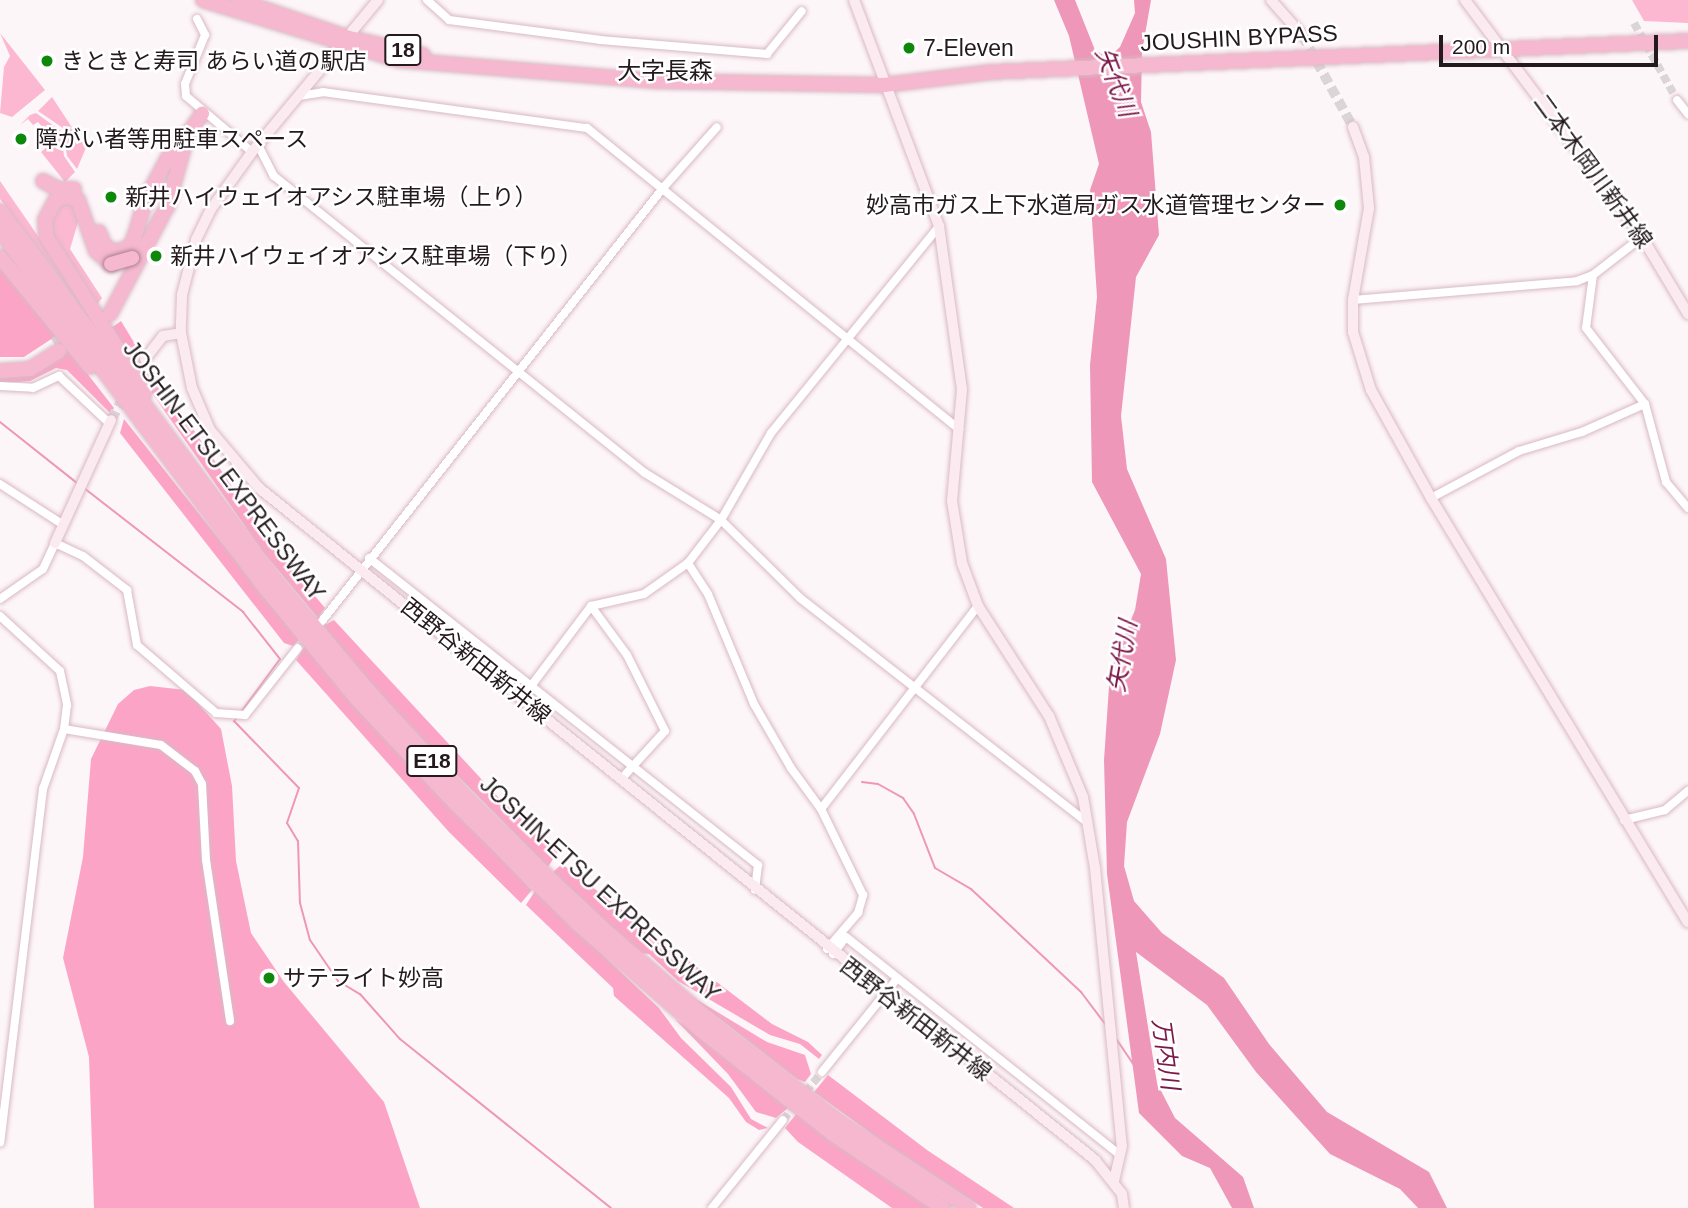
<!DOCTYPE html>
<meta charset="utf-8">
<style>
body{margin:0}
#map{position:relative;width:1688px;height:1208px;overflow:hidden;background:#fdf6f8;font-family:Arial,"Noto Sans JP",sans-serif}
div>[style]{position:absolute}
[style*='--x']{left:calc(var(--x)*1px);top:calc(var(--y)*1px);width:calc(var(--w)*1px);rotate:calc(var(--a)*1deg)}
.green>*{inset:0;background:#fcb8d1}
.forest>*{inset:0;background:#fca4c6}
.water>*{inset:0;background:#ee97b8}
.stream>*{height:2px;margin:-1px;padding:0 1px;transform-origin:1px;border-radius:1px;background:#ee97b8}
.street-tunnel>*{height:8px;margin-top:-4px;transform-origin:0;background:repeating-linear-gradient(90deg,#dcd5d7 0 8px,transparent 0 12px)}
.secondary-tunnel>*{height:10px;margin-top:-5px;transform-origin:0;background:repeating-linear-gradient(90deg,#dcd5d7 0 10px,transparent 0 15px)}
.highway-tunnel>*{height:14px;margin-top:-7px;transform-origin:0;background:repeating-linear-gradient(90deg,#dcd5d7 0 14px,transparent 0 21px)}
.roads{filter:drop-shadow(0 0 2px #d9b9c4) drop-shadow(0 0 2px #d9b9c4)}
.street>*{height:8px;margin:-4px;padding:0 4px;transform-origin:4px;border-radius:4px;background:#fff}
.secondary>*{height:10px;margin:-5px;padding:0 5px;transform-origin:5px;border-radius:5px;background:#fceaf1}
.highway>*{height:14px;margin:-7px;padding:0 7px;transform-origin:7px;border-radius:7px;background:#f6b8cf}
.bridges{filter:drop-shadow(0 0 2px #ac8091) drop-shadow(0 0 2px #ac8091)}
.highway-bridge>*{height:14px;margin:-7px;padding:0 7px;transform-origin:7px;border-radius:7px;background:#f6b8cf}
.dots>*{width:19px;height:19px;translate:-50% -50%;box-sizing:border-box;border:4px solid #fff;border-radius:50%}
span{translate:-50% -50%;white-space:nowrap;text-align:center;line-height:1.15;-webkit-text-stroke:5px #fff;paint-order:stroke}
.shield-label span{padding:2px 5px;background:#fff;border:2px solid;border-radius:5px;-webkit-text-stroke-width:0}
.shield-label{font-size:21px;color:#24191d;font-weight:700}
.street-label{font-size:23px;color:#24191d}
.poi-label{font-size:23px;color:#24191d}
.left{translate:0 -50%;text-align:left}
.right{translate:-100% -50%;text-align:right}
.neighbourhood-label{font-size:24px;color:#24191d}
.water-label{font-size:24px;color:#7c184a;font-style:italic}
.scale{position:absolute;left:1439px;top:35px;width:219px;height:32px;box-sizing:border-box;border:4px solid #24191d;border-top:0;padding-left:9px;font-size:21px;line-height:24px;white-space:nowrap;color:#24191d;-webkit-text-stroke:5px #fff;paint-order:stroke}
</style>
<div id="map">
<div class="green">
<div style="clip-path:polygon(1632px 0,1688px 0,1688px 23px,1644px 21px)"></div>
<div style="clip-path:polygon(0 33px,45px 90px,12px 117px,0 113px,4px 67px,10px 56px)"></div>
<div style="clip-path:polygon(52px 97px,79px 138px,88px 143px,77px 169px,67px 156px,63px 128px,38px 111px)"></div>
<div style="clip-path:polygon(36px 113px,61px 131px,64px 156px,75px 172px,65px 182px,41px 152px,59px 137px,56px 133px,50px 136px,38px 122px,33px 125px,28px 119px,20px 125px,30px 115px)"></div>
<div style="clip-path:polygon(0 181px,93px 316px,90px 318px,0 199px)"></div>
<div style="clip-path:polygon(59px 203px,74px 203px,79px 219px,70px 249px,102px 298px,96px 306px,54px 239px,50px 225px)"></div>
</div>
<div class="forest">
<div style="clip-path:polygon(0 266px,56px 336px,24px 357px,0 357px)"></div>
<div style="clip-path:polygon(121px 321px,138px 349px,131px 361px,111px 328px)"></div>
<div style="clip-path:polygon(69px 350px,114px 408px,111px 414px,67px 370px,56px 368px,30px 381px,0 383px,0 378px,32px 374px)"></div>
<div style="clip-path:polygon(146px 360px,272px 545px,325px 608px,318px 618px,263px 552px,138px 373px)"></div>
<div style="clip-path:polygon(124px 419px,299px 640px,293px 646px,284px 643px,120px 433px)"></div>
<div style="clip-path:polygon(334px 620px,498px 797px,559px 850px,548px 867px,410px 728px,344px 652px,323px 626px)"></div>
<div style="clip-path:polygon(305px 646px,391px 745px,532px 890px,521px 903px,449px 832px,296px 660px)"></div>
<div style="clip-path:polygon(150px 686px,186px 690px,221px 729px,232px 786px,236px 861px,251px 933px,284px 982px,384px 1102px,420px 1208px,94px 1208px,89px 1057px,63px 958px,83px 857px,91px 759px,118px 704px,134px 690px)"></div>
<div style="clip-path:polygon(562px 864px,772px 1024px,808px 1042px,822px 1055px,819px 1059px,800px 1044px,770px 1035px,678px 981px,649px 954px,639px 953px,553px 872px)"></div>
<div style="clip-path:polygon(535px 891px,659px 1008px,681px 1038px,731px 1087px,751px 1119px,768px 1128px,759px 1130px,746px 1122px,729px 1098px,614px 996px,613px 988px,526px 905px)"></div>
<div style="clip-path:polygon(689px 995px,767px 1042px,805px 1055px,811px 1074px,805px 1082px,797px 1079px)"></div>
<div style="clip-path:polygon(675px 1019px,687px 1027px,788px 1108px,776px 1118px,756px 1112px,728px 1074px)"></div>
<div style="clip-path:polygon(828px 1075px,927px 1150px,1014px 1208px,983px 1208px,880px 1140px,814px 1092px)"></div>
<div style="clip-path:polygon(797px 1113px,932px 1208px,892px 1208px,798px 1142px,785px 1128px)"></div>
</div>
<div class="water">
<div style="clip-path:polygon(1054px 0,1075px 0,1095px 50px,1108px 58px,1120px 47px,1135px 13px,1134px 0,1151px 0,1142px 52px,1141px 102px,1151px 132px,1159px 235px,1136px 277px,1121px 416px,1127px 469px,1166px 559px,1176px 660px,1160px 734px,1127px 822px,1124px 866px,1134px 901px,1162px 933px,1224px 978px,1269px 1044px,1327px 1112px,1429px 1172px,1447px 1208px,1418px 1208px,1400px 1189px,1330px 1154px,1256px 1072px,1207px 1005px,1136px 952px,1157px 1083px,1175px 1118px,1243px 1177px,1254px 1208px,1232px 1208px,1210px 1168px,1182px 1156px,1139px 1113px,1107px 874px,1104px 760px,1110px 672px,1135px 610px,1141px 574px,1092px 482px,1090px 365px,1097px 297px,1090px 190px,1099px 164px,1069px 36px)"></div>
</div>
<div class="stream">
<div style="--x:0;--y:422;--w:98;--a:38.4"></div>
<div style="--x:84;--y:488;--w:202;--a:37.9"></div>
<div style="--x:243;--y:612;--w:60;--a:51.8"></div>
<div style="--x:280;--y:659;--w:66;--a:126.3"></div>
<div style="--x:238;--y:717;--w:6;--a:135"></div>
<div style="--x:234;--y:721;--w:93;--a:45.9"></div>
<div style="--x:299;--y:788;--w:37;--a:109"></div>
<div style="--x:287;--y:823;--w:21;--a:59"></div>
<div style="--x:298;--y:841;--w:62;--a:88.2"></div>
<div style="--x:300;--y:903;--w:38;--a:75"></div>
<div style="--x:310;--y:940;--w:50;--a:55.7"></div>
<div style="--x:338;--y:981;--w:26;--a:31"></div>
<div style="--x:360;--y:994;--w:60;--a:48.4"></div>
<div style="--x:400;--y:1039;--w:270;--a:38.7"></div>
<div style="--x:862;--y:782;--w:16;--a:7"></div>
<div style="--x:878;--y:784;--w:29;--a:29"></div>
<div style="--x:903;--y:798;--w:19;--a:55"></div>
<div style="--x:914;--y:814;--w:58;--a:68.7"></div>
<div style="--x:935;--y:868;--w:42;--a:30.3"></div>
<div style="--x:971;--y:889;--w:151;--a:43.1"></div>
<div style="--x:1081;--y:992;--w:40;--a:53"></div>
<div style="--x:1117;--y:1040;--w:32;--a:56"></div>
</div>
<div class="street-tunnel">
<div style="--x:1634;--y:23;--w:88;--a:60.8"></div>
<div style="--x:783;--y:1120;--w:62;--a:-50.9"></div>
</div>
<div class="secondary-tunnel">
<div style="--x:1302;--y:35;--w:105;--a:61"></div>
<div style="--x:111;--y:420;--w:70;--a:-60.9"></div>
</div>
<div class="highway-tunnel">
<div style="--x:55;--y:345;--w:62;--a:-36.5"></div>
</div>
<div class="roads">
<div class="street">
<div style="--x:427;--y:0;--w:30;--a:42"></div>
<div style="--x:449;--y:20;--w:152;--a:7.5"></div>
<div style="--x:600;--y:40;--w:168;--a:4.8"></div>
<div style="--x:767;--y:54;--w:55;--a:-50.9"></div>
<div style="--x:197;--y:19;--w:18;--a:63"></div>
<div style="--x:205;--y:35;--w:53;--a:112.2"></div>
<div style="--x:185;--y:84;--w:12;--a:85"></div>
<div style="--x:186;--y:96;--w:87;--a:40.3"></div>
<div style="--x:299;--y:96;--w:24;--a:-9"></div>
<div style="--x:323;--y:92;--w:266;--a:7.8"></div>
<div style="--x:587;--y:128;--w:479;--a:39"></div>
<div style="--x:1677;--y:100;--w:18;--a:52"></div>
<div style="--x:258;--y:145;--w:35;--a:63"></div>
<div style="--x:274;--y:176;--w:475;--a:38.7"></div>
<div style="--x:645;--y:473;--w:89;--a:31.7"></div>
<div style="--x:721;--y:520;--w:111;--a:44.6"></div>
<div style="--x:800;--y:598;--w:364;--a:38"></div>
<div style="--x:1593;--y:275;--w:53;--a:97.5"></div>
<div style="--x:1586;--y:328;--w:96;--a:52.2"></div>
<div style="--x:1645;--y:404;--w:81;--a:74.9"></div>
<div style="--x:1666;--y:482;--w:34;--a:50"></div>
<div style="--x:1353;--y:300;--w:225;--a:-4.8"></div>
<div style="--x:1577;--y:281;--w:17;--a:-21"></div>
<div style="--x:1593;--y:275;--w:62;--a:-37.8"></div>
<div style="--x:0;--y:386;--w:33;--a:3"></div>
<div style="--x:33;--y:388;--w:29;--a:-25"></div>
<div style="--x:59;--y:376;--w:69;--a:43.2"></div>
<div style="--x:0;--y:484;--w:74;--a:32.8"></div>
<div style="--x:1431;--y:498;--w:100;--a:-28.1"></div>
<div style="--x:1519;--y:451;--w:66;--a:-16.8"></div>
<div style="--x:1582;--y:432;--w:69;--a:-24"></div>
<div style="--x:369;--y:558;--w:496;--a:38.3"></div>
<div style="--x:758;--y:865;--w:25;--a:97"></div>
<div style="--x:0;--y:599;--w:52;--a:-34.9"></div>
<div style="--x:43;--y:569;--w:29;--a:-65"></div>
<div style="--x:55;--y:543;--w:31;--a:25"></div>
<div style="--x:83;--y:556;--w:56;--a:37.7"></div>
<div style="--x:127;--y:590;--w:56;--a:79.7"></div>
<div style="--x:137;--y:645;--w:104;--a:40.7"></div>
<div style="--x:216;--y:713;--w:29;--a:4"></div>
<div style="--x:245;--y:715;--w:85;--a:-51.7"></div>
<div style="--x:591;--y:606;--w:61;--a:53.7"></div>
<div style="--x:627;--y:655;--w:85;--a:63.4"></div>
<div style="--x:665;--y:731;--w:62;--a:132.4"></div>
<div style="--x:0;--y:616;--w:81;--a:42.5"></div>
<div style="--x:60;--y:671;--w:35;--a:78"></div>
<div style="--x:67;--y:705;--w:24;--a:97"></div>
<div style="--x:64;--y:729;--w:64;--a:109.3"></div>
<div style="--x:43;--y:789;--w:356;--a:96.9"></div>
<div style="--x:322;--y:621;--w:551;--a:-51.78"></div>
<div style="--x:663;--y:188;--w:81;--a:-48.5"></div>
<div style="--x:522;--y:698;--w:115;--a:-53.1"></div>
<div style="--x:591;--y:606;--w:54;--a:-12.8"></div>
<div style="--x:644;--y:594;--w:54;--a:-35.2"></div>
<div style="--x:64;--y:729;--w:98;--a:9.4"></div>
<div style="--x:161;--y:745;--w:43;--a:37.4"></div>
<div style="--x:195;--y:771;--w:15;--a:62"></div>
<div style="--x:202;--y:784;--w:76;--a:87"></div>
<div style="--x:206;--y:860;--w:163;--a:81.5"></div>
<div style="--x:821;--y:809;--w:257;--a:-52.3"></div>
<div style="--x:1624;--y:820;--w:42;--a:-13.7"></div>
<div style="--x:1665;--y:810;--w:30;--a:-40"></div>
<div style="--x:827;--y:949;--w:48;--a:-49.3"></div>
<div style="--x:858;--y:913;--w:19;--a:-74"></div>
<div style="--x:863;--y:895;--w:96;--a:-116"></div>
<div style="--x:821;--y:809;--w:51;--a:-126.2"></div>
<div style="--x:791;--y:768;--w:74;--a:-120"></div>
<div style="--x:754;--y:704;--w:119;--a:-112.7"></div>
<div style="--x:708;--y:594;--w:37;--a:-123"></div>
<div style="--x:688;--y:563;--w:54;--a:-52.5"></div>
<div style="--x:721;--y:520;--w:100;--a:-60.1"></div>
<div style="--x:771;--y:433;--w:267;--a:-50.9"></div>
<div style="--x:833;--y:954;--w:21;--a:-53"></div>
<div style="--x:846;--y:937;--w:350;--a:38.5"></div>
<div style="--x:822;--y:1072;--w:118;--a:-51.2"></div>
<div style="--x:712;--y:1208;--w:113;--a:-51.1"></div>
</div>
<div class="secondary">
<div style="--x:378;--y:0;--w:197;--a:129.7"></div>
<div style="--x:252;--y:152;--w:70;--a:125.7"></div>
<div style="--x:211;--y:209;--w:34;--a:116"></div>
<div style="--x:196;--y:240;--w:57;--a:104.3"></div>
<div style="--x:182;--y:295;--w:38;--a:92"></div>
<div style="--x:181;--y:333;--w:56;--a:78.7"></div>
<div style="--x:192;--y:388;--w:46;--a:66.8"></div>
<div style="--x:210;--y:430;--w:76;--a:49.8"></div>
<div style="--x:259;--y:488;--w:1073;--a:38.79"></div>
<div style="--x:1095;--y:1160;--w:43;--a:51.5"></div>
<div style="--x:1122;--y:1194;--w:14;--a:82"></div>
<div style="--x:854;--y:0;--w:241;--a:69.4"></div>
<div style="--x:939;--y:226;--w:165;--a:82"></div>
<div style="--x:962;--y:389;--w:112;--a:95.1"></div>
<div style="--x:952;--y:501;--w:63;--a:80.8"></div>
<div style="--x:962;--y:563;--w:46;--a:69.6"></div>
<div style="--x:978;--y:606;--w:131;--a:57.2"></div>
<div style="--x:1049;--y:716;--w:88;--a:67.2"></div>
<div style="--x:1083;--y:797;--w:72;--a:80.4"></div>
<div style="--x:1095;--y:868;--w:279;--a:84.5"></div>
<div style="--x:1122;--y:1146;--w:36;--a:103"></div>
<div style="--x:1271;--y:0;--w:47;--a:48.5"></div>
<div style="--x:1465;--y:0;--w:296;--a:53.2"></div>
<div style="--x:1642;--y:237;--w:90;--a:59.1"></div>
<div style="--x:1353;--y:127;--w:32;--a:70"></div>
<div style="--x:1364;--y:157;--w:51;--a:84.4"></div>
<div style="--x:1369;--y:208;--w:93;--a:99.9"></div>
<div style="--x:1353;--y:300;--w:32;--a:90"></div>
<div style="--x:1353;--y:332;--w:61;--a:72.8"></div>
<div style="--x:1371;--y:390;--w:124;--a:60.9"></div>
<div style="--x:1431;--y:498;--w:496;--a:58.8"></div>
<div style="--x:145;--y:359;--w:29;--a:-52"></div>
<div style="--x:163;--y:336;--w:18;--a:-9"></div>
<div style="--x:55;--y:543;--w:135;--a:-65.5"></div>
</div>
<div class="highway">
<div style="--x:203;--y:0;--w:205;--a:17"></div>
<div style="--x:399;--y:60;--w:258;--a:4.7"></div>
<div style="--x:656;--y:81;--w:228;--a:1"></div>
<div style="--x:884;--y:85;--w:108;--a:-6.9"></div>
<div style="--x:991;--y:72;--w:698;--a:-2.55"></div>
<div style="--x:238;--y:0;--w:117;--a:18.9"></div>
<div style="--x:349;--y:38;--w:76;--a:12.9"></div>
<div style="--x:43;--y:181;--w:17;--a:28"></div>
<div style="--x:58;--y:189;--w:16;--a:0"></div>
<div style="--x:147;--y:197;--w:68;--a:-61.9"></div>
<div style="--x:167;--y:208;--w:75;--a:-74.5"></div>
<div style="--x:187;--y:136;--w:27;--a:-56"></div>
<div style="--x:0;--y:211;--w:457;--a:53.3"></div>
<div style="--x:273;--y:577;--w:151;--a:50.1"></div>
<div style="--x:370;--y:693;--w:139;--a:47.3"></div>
<div style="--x:464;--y:795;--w:168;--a:44.3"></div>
<div style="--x:584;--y:912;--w:168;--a:40.9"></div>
<div style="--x:711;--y:1022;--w:163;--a:37.8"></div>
<div style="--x:840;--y:1122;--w:155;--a:33.7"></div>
<div style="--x:0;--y:231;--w:440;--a:53.4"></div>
<div style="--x:262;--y:584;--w:151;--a:50.4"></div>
<div style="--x:358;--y:700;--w:143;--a:46.7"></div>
<div style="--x:456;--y:804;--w:171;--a:44.5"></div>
<div style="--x:578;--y:924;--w:164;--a:40.8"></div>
<div style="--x:702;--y:1031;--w:167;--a:38.2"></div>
<div style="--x:833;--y:1134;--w:133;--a:33.9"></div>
<div style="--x:99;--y:232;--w:16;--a:68"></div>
<div style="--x:105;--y:247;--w:12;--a:24"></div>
<div style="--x:116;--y:252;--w:15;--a:-20"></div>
<div style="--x:130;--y:247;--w:16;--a:-68"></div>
<div style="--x:134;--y:239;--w:36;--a:-74"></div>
<div style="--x:0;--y:257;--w:142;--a:50.7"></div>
<div style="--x:111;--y:264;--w:20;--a:-139"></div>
<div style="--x:96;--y:251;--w:54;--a:-109.4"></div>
<div style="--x:78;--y:200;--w:13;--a:-162"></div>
<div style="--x:66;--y:196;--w:12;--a:156"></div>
<div style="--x:55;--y:201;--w:21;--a:118"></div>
<div style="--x:45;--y:220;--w:16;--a:86"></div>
<div style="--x:46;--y:236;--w:185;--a:57.6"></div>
<div style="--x:110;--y:314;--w:113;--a:-62.1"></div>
<div style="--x:0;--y:371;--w:30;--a:-4"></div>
<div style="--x:30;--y:369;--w:34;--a:-32"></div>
</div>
</div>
<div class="bridges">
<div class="highway-bridge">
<div style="--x:111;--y:264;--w:22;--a:-16"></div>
</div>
</div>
<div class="dots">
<div style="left:909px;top:48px;background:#0e880b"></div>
<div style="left:47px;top:61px;background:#0e880b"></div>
<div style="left:21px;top:139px;background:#0e880b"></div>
<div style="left:111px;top:197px;background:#0e880b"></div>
<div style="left:1340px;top:205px;background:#0e880b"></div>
<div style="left:156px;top:256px;background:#0e880b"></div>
<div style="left:269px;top:978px;background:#0e880b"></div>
</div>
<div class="shield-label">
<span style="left:403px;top:50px">18</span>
<span style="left:432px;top:761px">E18</span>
</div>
<div class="street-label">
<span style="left:1239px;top:38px;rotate:-3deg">JOUSHIN BYPASS</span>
<span style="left:1593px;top:171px;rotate:54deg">二本木岡川新井線</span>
<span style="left:224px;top:471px;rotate:53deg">JOSHIN-ETSU EXPRESSWAY</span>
<span style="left:476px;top:661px;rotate:39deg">西野谷新田新井線</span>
<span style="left:600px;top:889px;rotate:43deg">JOSHIN-ETSU EXPRESSWAY</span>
<span style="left:916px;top:1019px;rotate:38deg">西野谷新田新井線</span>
</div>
<div class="poi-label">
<span class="left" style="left:923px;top:48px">7-Eleven</span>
<span class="left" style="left:61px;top:61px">きときと寿司 あらい道の駅店</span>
<span class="left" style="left:35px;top:139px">障がい者等用駐車スペース</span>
<span class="left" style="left:125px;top:197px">新井ハイウェイオアシス駐車場（上り）</span>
<span class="right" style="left:1326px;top:205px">妙高市ガス上下水道局ガス水道管理センター</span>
<span class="left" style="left:170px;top:256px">新井ハイウェイオアシス駐車場（下り）</span>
<span class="left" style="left:283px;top:978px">サテライト妙高</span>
</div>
<div class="neighbourhood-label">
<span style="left:665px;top:71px">大字長森</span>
</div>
<div class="water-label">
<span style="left:1116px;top:82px;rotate:69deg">矢代川</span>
<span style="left:1122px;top:656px;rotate:-80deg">矢代川</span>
<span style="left:1166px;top:1054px;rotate:82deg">万内川</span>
</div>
<div class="scale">200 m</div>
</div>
